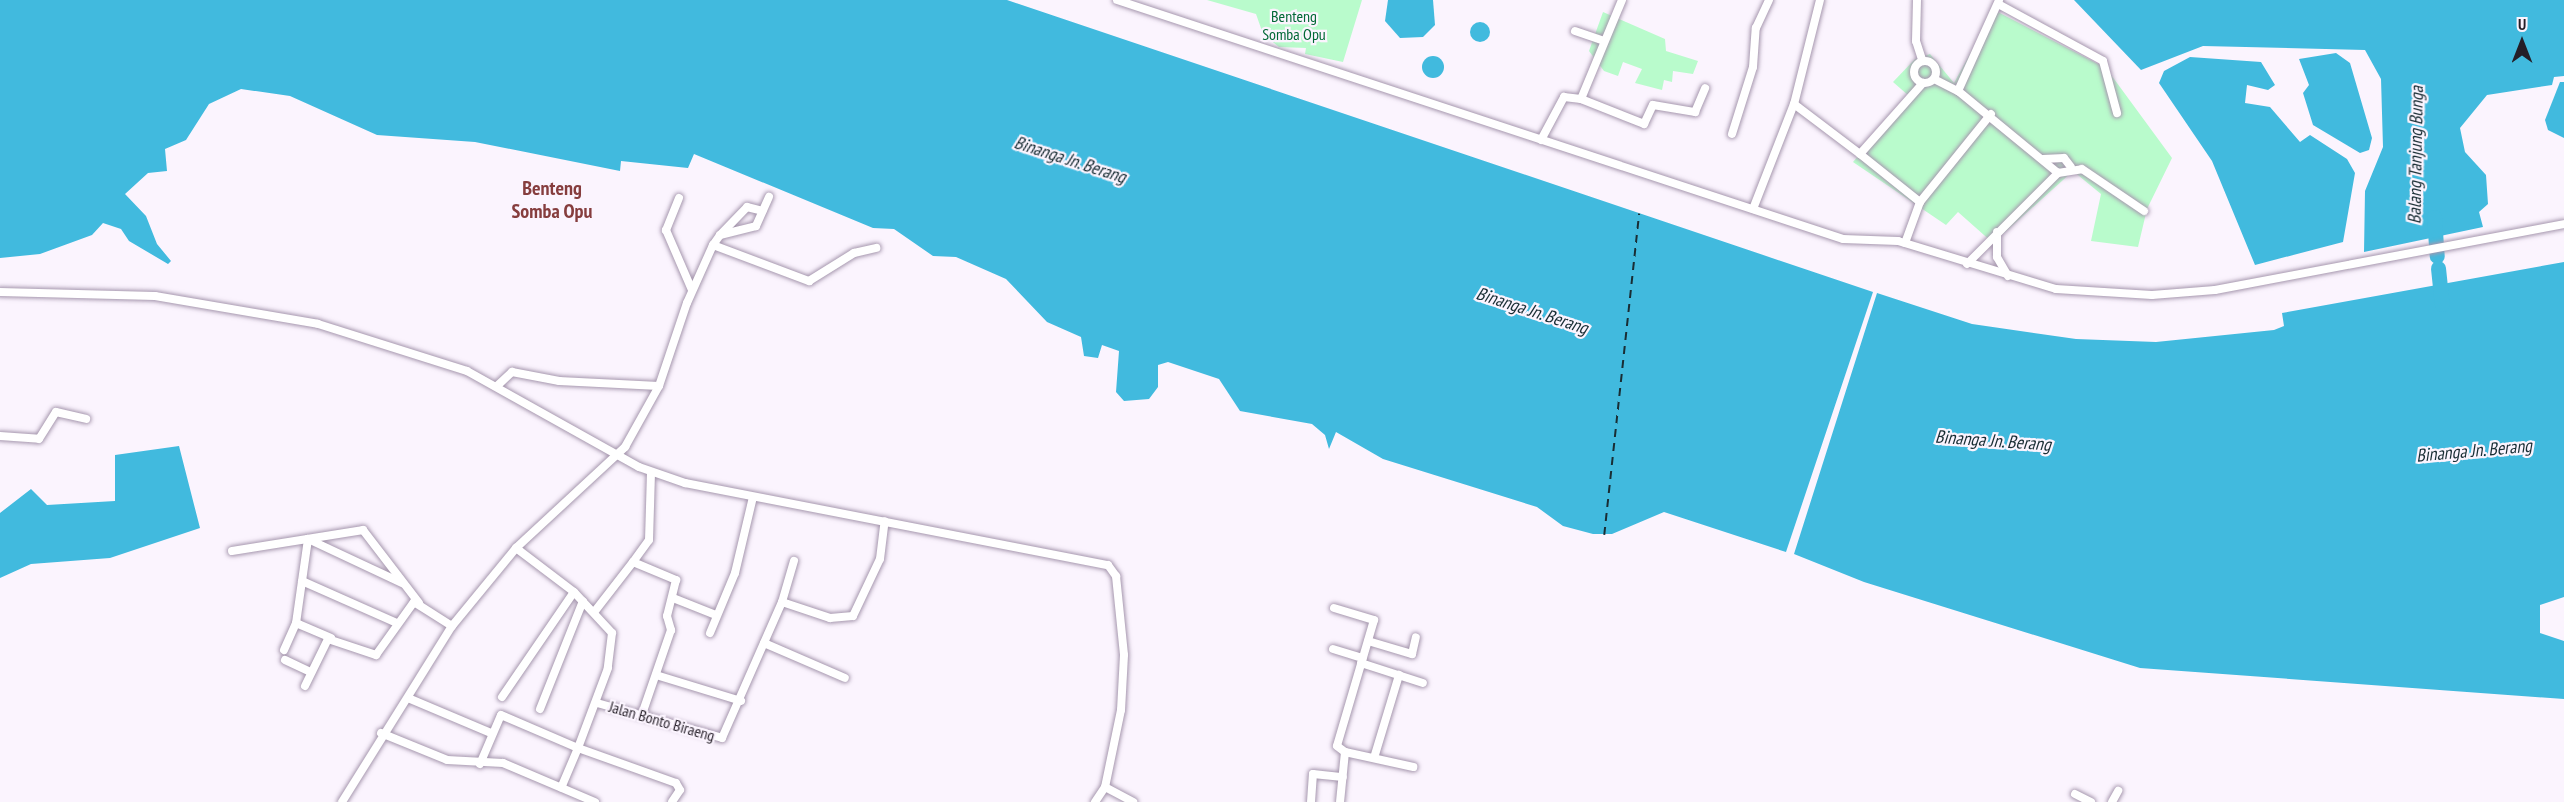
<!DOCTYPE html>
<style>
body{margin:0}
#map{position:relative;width:2564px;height:802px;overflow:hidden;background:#fbf4fe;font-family:"PT Sans Narrow",sans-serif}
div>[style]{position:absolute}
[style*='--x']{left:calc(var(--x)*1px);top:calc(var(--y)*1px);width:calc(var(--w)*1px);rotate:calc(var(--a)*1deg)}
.green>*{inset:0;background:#b9fbcc}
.water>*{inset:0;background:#41bade}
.round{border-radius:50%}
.river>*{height:15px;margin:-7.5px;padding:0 7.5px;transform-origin:7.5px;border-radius:7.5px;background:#41bade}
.ferry>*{height:1.5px;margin-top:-0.75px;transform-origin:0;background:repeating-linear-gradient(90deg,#192d34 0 8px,transparent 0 14px)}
.roads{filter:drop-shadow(0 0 2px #a697ae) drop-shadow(0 0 2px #a697ae)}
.minor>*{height:8px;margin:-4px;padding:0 4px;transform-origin:4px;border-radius:4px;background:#fff}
.minor>.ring{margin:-4px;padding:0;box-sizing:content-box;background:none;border:8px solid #fff;border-radius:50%}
span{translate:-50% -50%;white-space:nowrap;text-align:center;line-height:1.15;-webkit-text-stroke:4.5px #fbf4fe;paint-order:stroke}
.park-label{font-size:16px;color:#006835}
.street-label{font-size:16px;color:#241e27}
.water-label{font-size:18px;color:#192d34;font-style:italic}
.quarter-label{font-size:20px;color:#863d3e;font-weight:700}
.north{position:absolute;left:2492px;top:12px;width:60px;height:60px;-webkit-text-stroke:4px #fbf4fe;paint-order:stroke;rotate:0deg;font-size:16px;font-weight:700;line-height:24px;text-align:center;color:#241e27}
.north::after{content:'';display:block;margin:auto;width:21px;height:27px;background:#241e27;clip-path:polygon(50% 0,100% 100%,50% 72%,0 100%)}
</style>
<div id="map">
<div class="green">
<div style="clip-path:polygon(1207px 0,1362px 0,1343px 62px,1305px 54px,1306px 48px,1279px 47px,1263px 34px,1256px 14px)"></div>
<div style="clip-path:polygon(1994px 10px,2106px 68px,2172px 158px,2147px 209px,2138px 247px,2091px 241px,2101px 194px,2073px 171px,1993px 243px,1958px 212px,1946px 225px,1853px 162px,1909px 96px,1893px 82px,1915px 59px,1930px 54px,1954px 83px)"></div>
<div style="clip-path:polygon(1603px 12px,1665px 39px,1666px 51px,1698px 61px,1693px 74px,1673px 71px,1672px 82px,1664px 80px,1662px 90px,1635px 83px,1642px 69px,1623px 62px,1618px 76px,1604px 71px,1589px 51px)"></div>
</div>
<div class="water">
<div style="clip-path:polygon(0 0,1007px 0,1873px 292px,1786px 552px,1664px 512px,1612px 534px,1593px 534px,1563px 526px,1537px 507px,1383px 459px,1336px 432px,1329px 449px,1325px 435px,1312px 424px,1240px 411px,1219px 379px,1168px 362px,1158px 365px,1158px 387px,1149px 399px,1124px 401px,1116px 392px,1119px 351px,1102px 345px,1098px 358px,1084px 356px,1081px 337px,1047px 322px,1006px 279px,956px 257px,933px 256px,894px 229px,873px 228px,694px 154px,688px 168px,621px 161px,620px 171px,475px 142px,377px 135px,290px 96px,241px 89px,209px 104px,186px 140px,165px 149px,167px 171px,148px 173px,125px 194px,146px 216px,157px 244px,171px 261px,168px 264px,129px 241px,121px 229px,103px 223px,92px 235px,40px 254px,0 258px)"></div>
<div style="clip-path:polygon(1388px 0,1433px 0,1435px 25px,1423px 37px,1400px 38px,1385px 21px)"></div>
<div style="clip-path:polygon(2074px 0,2564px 0,2564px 76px,2554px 77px,2552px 85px,2487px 95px,2460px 128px,2465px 152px,2486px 175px,2488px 204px,2479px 212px,2483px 227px,2364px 252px,2365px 191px,2383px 147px,2381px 79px,2365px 50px,2203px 46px,2141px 70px)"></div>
<div class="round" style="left:1470px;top:22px;width:20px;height:20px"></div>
<div style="clip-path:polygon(2336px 53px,2350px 63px,2372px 138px,2369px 150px,2360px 153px,2313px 125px,2303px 93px,2309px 85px,2299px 59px)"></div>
<div class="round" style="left:1422px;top:56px;width:22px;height:22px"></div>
<div style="clip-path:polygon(2190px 57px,2261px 62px,2275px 85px,2268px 90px,2247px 85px,2245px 103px,2270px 107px,2300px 142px,2310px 135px,2347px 159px,2355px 173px,2343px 242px,2255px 265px,2212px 161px,2159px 83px,2164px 71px)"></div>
<div style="clip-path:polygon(2560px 82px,2564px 82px,2564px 138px,2548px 130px,2545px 120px)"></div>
<div style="clip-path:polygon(2564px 262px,2564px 597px,2540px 605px,2540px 633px,2564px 641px,2564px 699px,2140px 668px,1864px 582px,1794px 554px,1877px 293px,1972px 324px,2076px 339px,2156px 342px,2274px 330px,2284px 326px,2282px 313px)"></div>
<div style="clip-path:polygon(179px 446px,200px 528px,110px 558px,31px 564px,0 578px,0 513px,31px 489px,47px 505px,115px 501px,115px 455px)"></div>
</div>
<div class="river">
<div style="--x:2434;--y:217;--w:39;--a:86"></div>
<div style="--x:2438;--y:268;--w:36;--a:84"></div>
</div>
<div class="ferry">
<div style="--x:1604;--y:535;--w:323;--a:-83.8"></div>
</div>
<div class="roads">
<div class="minor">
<div style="--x:1117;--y:0;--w:764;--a:18.22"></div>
<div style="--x:1843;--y:239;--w:55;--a:2.1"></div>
<div style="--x:1898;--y:241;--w:165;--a:16.9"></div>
<div style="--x:2056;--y:289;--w:96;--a:3.6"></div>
<div style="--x:2152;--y:295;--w:63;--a:-4.5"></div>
<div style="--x:2215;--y:290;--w:355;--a:-10.7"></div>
<div style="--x:1820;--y:0;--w:107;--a:104"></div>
<div style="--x:1794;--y:104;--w:83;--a:37.1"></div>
<div style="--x:1860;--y:154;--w:95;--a:-48.4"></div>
<div style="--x:1917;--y:0;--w:41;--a:91.4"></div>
<div style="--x:1916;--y:41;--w:20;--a:72"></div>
<div style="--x:2000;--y:5;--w:117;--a:28.5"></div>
<div style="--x:2103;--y:61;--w:54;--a:74.9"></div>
<div style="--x:1575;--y:31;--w:31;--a:19"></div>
<div class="ring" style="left:1914px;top:61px;width:14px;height:14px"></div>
<div style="--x:1934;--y:79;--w:27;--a:27"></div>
<div style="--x:1581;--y:99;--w:68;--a:21.6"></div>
<div style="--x:1644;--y:124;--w:21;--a:-65"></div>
<div style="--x:1653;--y:105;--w:43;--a:9.5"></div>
<div style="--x:1695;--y:112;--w:26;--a:-67"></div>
<div style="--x:1732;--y:134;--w:70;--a:-72.6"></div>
<div style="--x:1753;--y:67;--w:39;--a:-86"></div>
<div style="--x:1756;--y:28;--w:31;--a:-65"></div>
<div style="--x:1541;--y:140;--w:49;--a:-61.9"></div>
<div style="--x:1564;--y:97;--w:17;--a:7"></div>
<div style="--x:1581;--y:99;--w:107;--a:-67.5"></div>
<div style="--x:1860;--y:154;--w:77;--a:38.7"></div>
<div style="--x:2043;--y:159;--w:21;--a:-3"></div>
<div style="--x:2064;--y:158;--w:11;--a:52"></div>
<div style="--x:2058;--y:173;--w:24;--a:-9"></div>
<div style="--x:2082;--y:169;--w:75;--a:34.1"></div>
<div style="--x:679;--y:198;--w:35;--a:112"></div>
<div style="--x:666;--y:230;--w:65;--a:66.6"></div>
<div style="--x:1753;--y:209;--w:113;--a:-68.7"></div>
<div style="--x:1997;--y:232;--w:25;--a:90"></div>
<div style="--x:1997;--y:257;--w:22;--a:60"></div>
<div style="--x:720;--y:235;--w:39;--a:-46"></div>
<div style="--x:747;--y:207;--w:16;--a:14"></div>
<div style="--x:1905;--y:243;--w:44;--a:-69.9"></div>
<div style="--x:1920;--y:202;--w:113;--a:-51.1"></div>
<div style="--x:713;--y:245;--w:103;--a:20.6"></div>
<div style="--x:809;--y:281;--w:53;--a:-31.9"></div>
<div style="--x:854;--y:253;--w:23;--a:-13"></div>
<div style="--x:1967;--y:264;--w:129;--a:-45"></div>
<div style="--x:2058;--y:173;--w:129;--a:-140.6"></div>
<div style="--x:1958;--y:91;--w:100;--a:-65.7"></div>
<div style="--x:0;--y:292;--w:155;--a:1.5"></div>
<div style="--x:155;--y:296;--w:165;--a:9.7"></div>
<div style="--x:318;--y:324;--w:156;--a:17.5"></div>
<div style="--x:467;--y:371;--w:197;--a:29.2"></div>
<div style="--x:639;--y:467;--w:49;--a:19.2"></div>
<div style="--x:685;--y:483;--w:431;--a:11"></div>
<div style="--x:1108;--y:565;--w:14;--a:54"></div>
<div style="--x:1116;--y:576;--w:79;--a:84.2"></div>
<div style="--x:1124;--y:655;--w:55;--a:93.1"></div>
<div style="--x:1121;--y:710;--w:79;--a:101.7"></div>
<div style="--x:1105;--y:787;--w:32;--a:28"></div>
<div style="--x:497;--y:386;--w:21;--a:-43"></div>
<div style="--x:512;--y:372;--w:48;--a:10.8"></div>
<div style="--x:559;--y:381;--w:100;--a:2.9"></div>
<div style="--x:659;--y:386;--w:88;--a:-71.4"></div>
<div style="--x:687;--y:303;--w:64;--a:-65.9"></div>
<div style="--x:713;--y:245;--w:12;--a:-55"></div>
<div style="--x:720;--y:235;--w:37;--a:-14"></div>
<div style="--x:756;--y:226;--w:32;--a:-66"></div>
<div style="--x:0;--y:436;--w:39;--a:4"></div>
<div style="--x:39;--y:439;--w:32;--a:-58"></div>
<div style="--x:56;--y:412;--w:31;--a:13"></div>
<div style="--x:308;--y:539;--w:85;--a:98.1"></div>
<div style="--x:296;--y:623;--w:38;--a:23"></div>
<div style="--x:308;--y:539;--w:104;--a:25.1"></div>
<div style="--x:516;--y:548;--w:73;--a:37.2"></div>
<div style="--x:574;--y:592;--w:56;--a:47.2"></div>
<div style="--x:612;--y:633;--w:35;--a:97"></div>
<div style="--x:608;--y:668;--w:85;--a:110.6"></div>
<div style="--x:578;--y:748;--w:104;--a:19.7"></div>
<div style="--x:676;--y:783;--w:8;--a:60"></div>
<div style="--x:680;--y:790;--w:14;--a:124"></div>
<div style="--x:232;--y:551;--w:133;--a:-9.1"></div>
<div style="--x:363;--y:530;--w:92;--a:52.5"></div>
<div style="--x:633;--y:562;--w:27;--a:-54"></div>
<div style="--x:649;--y:540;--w:68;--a:-88.3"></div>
<div style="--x:302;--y:581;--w:104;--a:23.9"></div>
<div style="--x:673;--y:598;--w:46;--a:21.6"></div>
<div style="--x:782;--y:602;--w:51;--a:18.4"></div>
<div style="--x:830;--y:618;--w:23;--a:-5"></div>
<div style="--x:853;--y:616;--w:63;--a:-64.7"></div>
<div style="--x:880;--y:559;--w:38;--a:-83"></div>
<div style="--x:1334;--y:608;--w:42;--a:16.7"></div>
<div style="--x:1374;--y:620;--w:131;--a:106.4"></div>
<div style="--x:1337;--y:746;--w:10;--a:37"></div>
<div style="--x:1345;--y:752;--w:50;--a:95.7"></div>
<div style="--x:595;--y:611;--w:62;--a:-52.2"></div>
<div style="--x:633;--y:562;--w:47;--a:22.7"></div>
<div style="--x:676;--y:580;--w:37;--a:104"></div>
<div style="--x:667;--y:616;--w:15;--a:74"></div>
<div style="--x:671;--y:630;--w:89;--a:109"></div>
<div style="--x:710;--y:633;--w:65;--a:-67.4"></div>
<div style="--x:735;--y:573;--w:78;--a:-76.7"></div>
<div style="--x:1368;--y:641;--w:46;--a:16.5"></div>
<div style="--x:1412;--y:654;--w:17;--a:-77"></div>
<div style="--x:764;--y:643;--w:88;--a:23.4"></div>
<div style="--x:1333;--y:649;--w:31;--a:17"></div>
<div style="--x:284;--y:650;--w:30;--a:-66"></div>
<div style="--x:285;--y:660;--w:29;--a:25"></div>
<div style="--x:1361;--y:663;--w:65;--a:17.9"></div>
<div style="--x:656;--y:675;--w:89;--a:17"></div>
<div style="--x:305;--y:686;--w:52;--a:-63.9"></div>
<div style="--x:328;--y:639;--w:51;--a:18.4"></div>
<div style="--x:376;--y:655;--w:65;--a:-54.4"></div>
<div style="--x:414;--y:602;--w:45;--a:32.3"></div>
<div style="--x:502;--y:697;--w:127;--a:-55.6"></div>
<div style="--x:408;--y:698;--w:90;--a:22.9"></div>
<div style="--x:597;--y:703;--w:130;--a:15.6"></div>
<div style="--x:722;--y:738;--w:149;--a:-66.2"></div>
<div style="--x:782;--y:602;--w:43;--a:-73.7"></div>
<div style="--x:540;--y:709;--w:116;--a:-68.3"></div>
<div style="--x:381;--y:733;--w:71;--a:22.2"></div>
<div style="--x:447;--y:760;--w:56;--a:3.1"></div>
<div style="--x:503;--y:763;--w:100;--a:23"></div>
<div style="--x:1345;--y:752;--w:70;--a:12.4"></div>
<div style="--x:1374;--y:758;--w:87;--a:-73.2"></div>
<div style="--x:480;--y:764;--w:53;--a:-66.8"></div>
<div style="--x:501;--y:715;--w:84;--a:23.2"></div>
<div style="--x:578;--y:748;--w:43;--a:113"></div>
<div style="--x:2075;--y:794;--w:18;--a:27"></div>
<div style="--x:342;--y:802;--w:208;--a:-58"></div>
<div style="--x:452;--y:626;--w:101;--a:-50.6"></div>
<div style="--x:516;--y:548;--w:149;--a:-42.8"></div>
<div style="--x:625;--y:447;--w:70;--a:-60.9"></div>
<div style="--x:1095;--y:802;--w:18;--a:-56"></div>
<div style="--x:1311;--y:802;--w:28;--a:-86"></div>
<div style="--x:1313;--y:774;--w:30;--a:6"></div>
<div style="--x:2112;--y:802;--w:13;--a:-61"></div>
</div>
</div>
<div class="park-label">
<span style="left:1294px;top:25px">Benteng<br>Somba Opu</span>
</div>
<div class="street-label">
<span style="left:662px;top:721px;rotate:16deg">Jalan Bonto Biraeng</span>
</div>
<div class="water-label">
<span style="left:2416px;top:155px;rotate:-89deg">Balang Tanjung Bunga</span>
<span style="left:1070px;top:160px;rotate:18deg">Binanga Jn. Berang</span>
<span style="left:1532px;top:311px;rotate:18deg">Binanga Jn. Berang</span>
<span style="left:1993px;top:441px;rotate:4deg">Binanga Jn. Berang</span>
<span style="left:2474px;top:451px;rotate:-5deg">Binanga Jn. Berang</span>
</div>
<div class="quarter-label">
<span style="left:552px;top:200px">Benteng<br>Somba Opu</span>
</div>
<div class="north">U</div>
</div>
